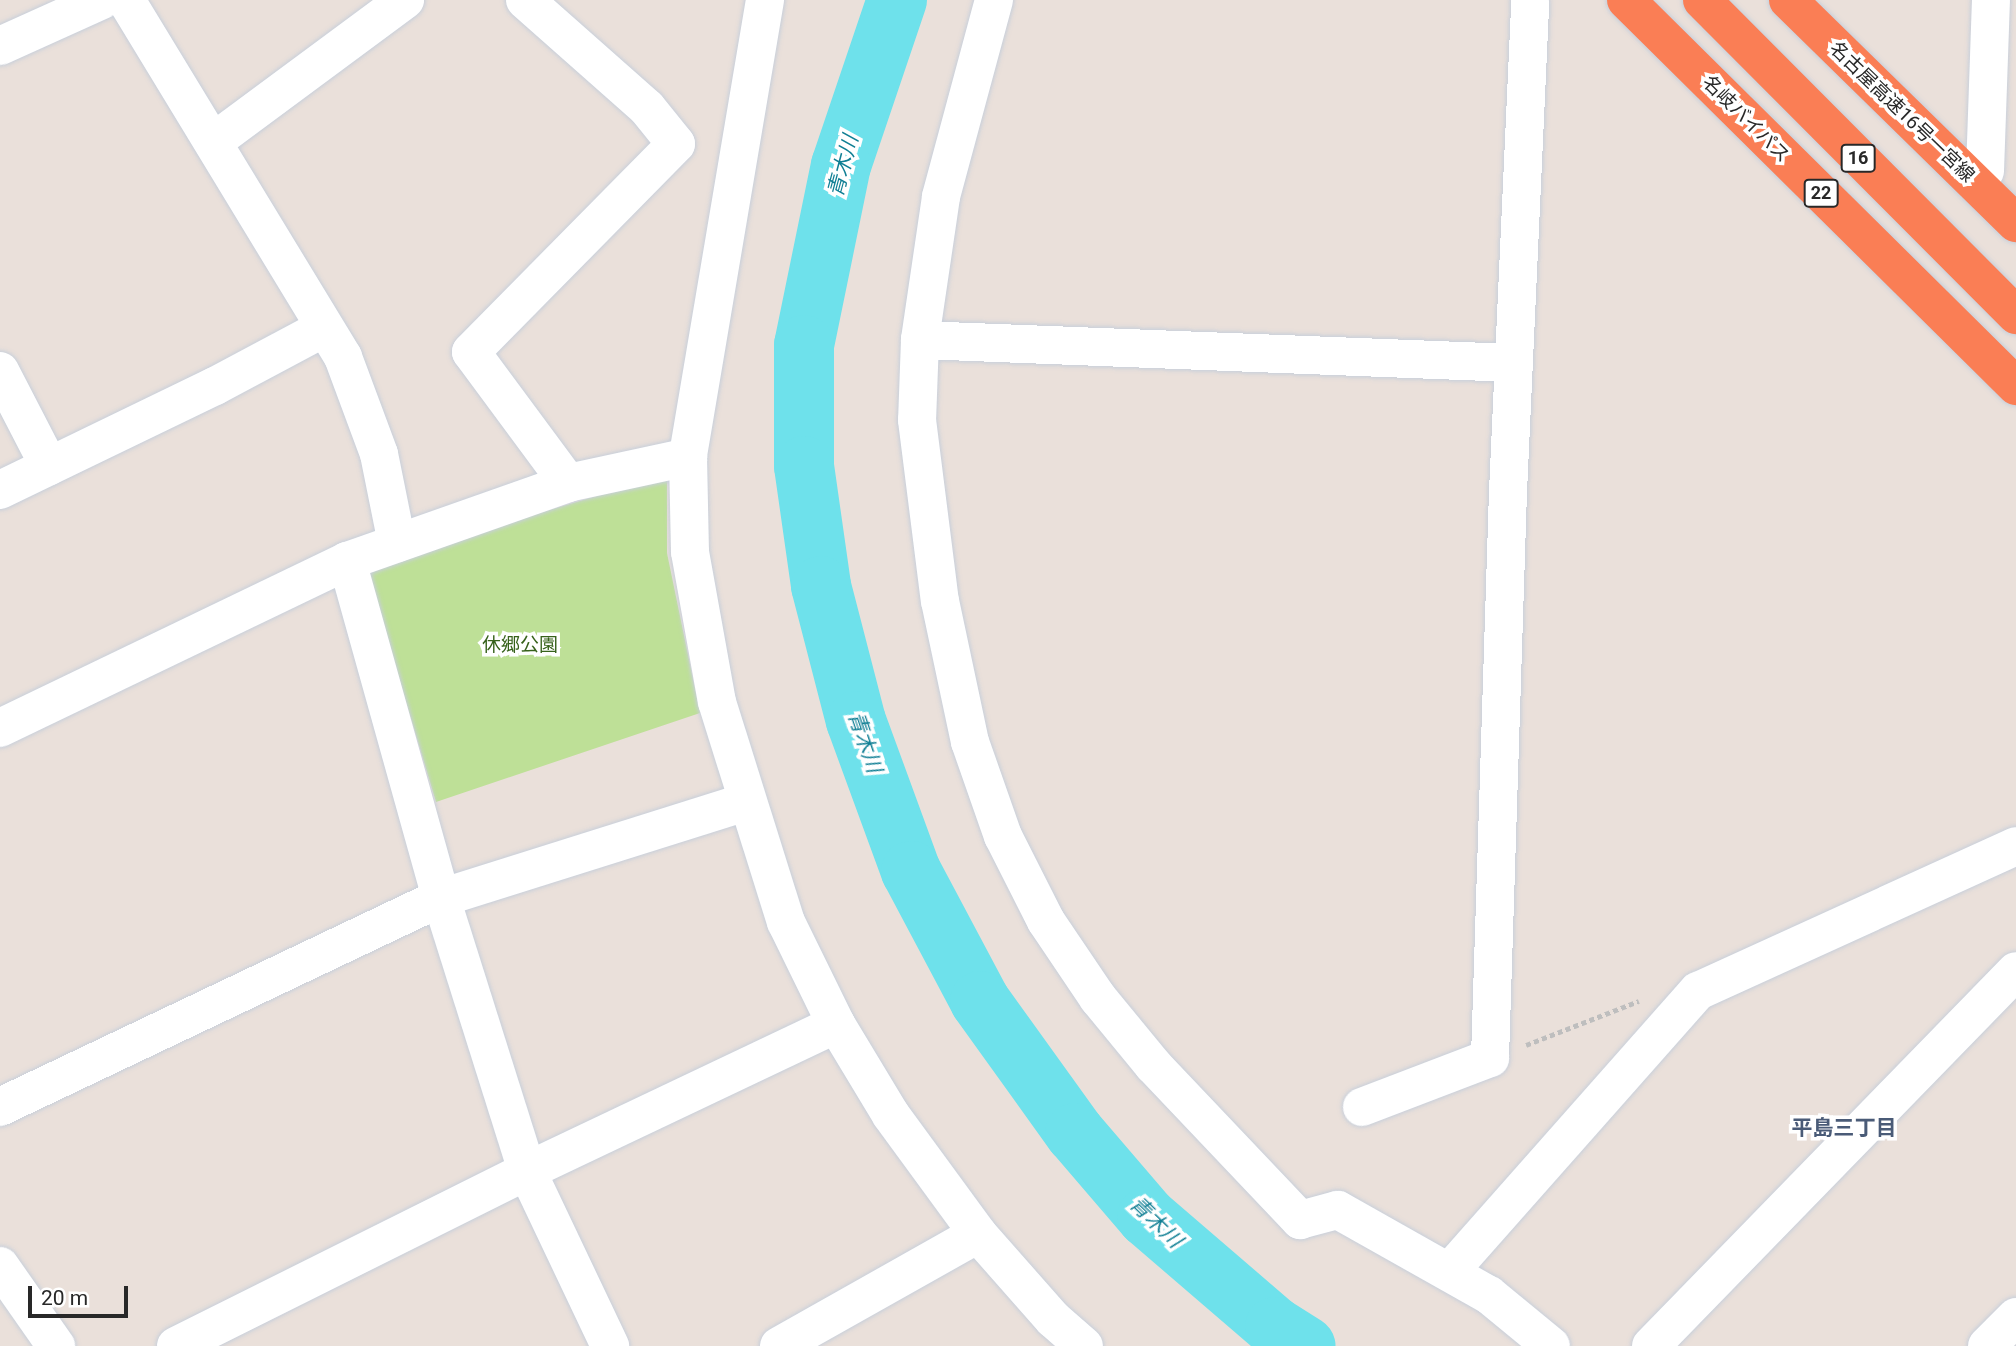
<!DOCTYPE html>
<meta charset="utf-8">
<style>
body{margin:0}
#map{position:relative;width:2016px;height:1346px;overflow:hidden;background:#eae0da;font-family:Roboto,"Noto Sans JP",sans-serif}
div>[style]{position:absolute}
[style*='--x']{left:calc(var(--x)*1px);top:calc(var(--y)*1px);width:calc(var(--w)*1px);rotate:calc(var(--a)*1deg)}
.green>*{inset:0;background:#bee097}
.river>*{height:60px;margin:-30px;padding:0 30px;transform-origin:30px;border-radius:30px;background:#6ee1eb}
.path>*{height:4.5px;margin-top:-2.25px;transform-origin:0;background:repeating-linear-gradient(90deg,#bebebe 0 5px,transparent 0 8.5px)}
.roads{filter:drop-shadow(0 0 2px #c8cfda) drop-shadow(0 0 2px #c8cfda)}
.minor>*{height:38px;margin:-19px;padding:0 19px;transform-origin:19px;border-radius:19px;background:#fff}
.highway>*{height:38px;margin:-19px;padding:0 19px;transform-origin:19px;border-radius:19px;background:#fa7e55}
span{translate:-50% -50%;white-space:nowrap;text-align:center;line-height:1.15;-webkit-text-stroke:7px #fff;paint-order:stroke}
.shield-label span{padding:2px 5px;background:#fff;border:2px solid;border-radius:5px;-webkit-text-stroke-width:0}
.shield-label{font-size:18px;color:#282828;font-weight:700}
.street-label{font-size:19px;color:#282828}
.park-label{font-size:19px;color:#37621b}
.water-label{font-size:21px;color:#107f94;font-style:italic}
.neighbourhood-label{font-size:21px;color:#4a5b77;font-weight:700}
.scale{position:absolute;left:28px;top:1286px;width:100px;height:32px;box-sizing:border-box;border:4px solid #282828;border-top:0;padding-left:9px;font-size:21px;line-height:24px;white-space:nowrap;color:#282828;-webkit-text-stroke:5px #fff;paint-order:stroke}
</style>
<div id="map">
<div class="green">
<div style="clip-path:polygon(667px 475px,667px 553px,700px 713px,436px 802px,365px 565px)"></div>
</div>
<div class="river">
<div style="--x:897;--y:0;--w:174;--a:108.7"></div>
<div style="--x:841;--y:165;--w:184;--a:101.6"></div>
<div style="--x:804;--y:345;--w:121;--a:90"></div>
<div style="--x:804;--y:466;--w:121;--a:81.9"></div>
<div style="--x:821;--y:586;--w:139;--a:75.5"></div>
<div style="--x:856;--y:721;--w:160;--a:69.9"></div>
<div style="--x:911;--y:871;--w:147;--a:62"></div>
<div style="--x:980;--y:1001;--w:163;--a:54.3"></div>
<div style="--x:1075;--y:1133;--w:111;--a:49.4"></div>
<div style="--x:1147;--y:1217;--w:169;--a:40.7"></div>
<div style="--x:1275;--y:1327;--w:36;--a:32"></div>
</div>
<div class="path">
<div style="--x:1526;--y:1045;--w:121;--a:-21.3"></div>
</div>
<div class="roads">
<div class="minor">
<div style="--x:126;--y:0;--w:418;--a:58.7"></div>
<div style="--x:343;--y:357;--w:103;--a:69.6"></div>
<div style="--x:379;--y:454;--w:91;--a:78.6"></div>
<div style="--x:525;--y:0;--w:163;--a:41.5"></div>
<div style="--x:647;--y:108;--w:46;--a:51.1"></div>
<div style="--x:676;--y:144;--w:292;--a:134.6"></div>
<div style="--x:471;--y:352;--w:163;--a:53.5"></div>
<div style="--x:765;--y:0;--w:463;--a:99.6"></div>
<div style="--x:688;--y:457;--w:95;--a:88.8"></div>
<div style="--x:690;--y:552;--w:152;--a:79.8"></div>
<div style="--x:717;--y:702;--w:231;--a:72.6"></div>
<div style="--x:786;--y:922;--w:114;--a:63.9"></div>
<div style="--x:836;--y:1024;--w:106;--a:58.9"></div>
<div style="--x:891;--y:1115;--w:147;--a:53.8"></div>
<div style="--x:978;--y:1234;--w:113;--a:48.6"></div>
<div style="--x:1053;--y:1319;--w:41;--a:41.1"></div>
<div style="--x:994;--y:0;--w:204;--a:105.1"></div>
<div style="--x:941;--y:197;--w:145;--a:98.4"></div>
<div style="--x:920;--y:340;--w:80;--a:92.1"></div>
<div style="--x:917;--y:420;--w:182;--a:82.8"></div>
<div style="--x:940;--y:601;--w:144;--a:78"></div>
<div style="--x:970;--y:742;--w:100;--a:70.7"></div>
<div style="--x:1003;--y:836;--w:95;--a:63.2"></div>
<div style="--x:1046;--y:921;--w:93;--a:56"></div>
<div style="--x:1098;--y:998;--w:87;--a:50.6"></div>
<div style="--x:1153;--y:1065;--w:214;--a:46.5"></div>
<div style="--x:1300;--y:1220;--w:39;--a:-15"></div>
<div style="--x:1338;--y:1210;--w:173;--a:29.4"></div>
<div style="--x:1489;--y:1295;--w:80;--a:39.4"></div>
<div style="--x:0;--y:46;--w:112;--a:-24.3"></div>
<div style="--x:213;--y:142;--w:239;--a:-36.5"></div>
<div style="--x:1985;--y:171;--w:171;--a:-88"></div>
<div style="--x:920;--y:340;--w:594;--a:2.22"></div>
<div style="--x:0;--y:371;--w:107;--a:62.7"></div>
<div style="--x:0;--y:490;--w:239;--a:-25.8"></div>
<div style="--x:215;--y:386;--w:123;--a:-28"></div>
<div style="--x:347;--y:561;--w:350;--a:74.4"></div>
<div style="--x:441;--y:898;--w:286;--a:72.5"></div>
<div style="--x:527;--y:1171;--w:194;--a:64.6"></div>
<div style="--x:0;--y:728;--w:385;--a:-25.7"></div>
<div style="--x:347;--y:561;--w:234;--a:-19.4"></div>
<div style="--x:568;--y:483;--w:123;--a:-12.2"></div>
<div style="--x:0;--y:1107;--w:488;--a:-25.4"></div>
<div style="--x:441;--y:898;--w:320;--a:-17.5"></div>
<div style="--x:1362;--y:1107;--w:137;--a:-20.9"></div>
<div style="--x:1490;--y:1058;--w:566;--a:-88.18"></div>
<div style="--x:1508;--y:492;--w:492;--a:-87.4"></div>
<div style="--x:0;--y:1266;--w:98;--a:55"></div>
<div style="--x:1450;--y:1271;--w:374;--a:-48.5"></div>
<div style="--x:1698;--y:991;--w:349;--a:-24.5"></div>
<div style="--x:176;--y:1346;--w:392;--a:-26.5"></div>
<div style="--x:527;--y:1171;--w:342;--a:-25.4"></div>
<div style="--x:779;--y:1346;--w:228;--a:-29.4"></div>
<div style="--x:1651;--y:1346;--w:523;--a:-45.77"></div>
<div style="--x:1987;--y:1346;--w:41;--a:-45"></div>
</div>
<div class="highway">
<div style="--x:1626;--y:0;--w:549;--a:44.7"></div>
<div style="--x:1702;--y:0;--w:445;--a:45.1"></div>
<div style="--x:1788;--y:0;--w:319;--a:44.4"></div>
</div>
</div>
<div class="shield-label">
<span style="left:1858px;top:158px">16</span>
<span style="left:1821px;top:193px">22</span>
</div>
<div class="street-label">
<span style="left:1902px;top:112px;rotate:44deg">名古屋高速16号一宮線</span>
<span style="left:1746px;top:119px;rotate:45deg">名岐バイパス</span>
</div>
<div class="park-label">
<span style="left:520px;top:645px">休郷公園</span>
</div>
<div class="water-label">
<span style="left:843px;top:166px;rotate:-75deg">青木川</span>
<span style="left:865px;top:742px;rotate:71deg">青木川</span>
<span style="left:1156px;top:1222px;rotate:44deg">青木川</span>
</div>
<div class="neighbourhood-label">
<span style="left:1844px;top:1128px">平島三丁目</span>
</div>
<div class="scale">20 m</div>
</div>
